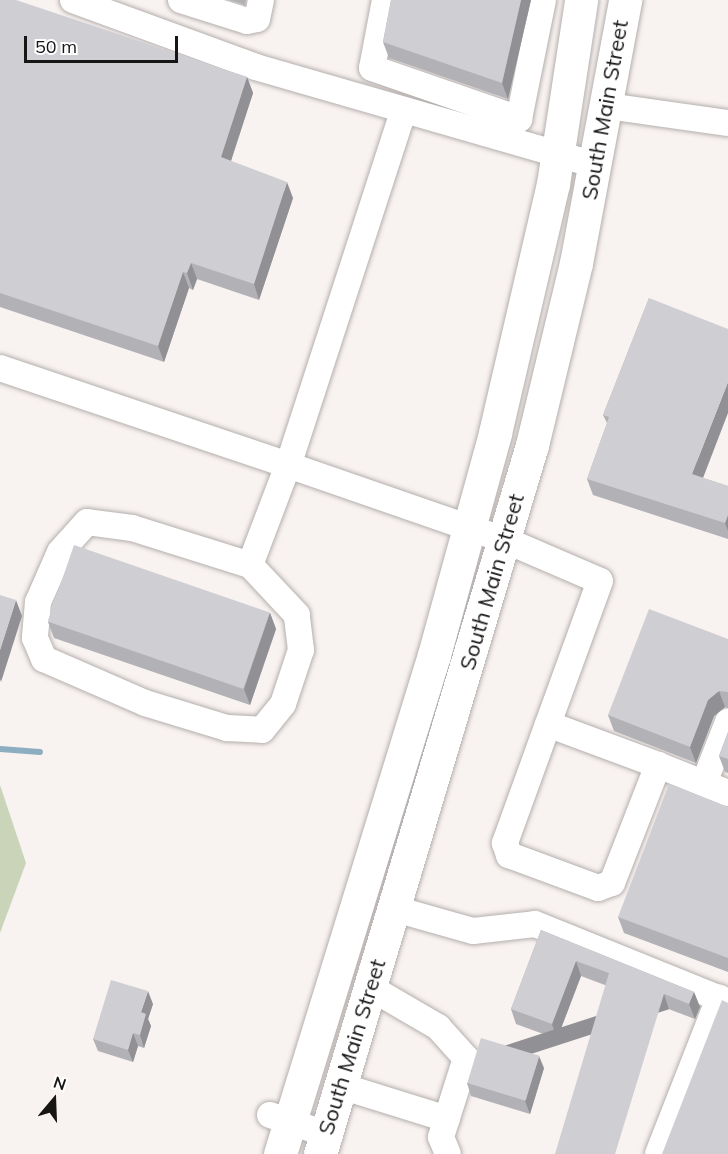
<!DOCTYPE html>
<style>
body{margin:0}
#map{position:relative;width:728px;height:1154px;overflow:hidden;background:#f8f2f0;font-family:Mulish,sans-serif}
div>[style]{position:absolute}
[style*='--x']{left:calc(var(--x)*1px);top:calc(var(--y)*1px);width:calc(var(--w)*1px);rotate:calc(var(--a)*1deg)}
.green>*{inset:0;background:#cad4b9}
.stream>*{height:6px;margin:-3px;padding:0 3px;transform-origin:3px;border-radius:3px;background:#8daec1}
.roads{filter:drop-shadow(0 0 2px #b4afad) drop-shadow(0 0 2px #b4afad)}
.minor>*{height:26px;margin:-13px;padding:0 13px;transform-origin:13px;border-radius:13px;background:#fff}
.highway>*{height:33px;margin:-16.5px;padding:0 16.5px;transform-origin:16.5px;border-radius:16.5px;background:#fff}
.wall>*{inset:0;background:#b2b1b5}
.shaded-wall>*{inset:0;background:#919094;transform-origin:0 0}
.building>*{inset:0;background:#cfced3;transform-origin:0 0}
span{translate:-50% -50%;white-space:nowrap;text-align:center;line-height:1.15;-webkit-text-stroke:5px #fff;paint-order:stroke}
.street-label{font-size:22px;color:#181615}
.north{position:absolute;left:24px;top:1070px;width:60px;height:60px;-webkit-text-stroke:4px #fff;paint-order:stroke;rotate:19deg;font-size:16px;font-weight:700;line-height:24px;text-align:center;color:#181615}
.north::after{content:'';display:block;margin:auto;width:21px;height:27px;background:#181615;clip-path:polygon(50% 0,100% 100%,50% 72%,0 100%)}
.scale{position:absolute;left:24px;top:36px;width:154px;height:27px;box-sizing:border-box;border:3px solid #181615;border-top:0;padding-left:8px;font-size:18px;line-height:21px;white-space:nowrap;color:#181615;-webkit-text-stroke:4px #fff;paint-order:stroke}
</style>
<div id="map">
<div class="green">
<div style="clip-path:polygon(0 785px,26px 863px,0 933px)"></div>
</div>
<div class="stream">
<div style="--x:0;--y:749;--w:40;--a:4.3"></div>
</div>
<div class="roads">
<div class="minor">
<div style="--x:73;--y:0;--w:195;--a:20.1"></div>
<div style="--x:256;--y:67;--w:354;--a:16.1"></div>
<div style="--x:181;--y:0;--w:69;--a:17.7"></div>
<div style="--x:247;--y:21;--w:10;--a:-11"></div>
<div style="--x:257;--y:19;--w:19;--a:-78"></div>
<div style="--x:385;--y:0;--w:69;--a:100.8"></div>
<div style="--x:372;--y:68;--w:156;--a:19.1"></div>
<div style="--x:519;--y:119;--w:121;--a:-78.6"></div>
<div style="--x:607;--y:106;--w:122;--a:8"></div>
<div style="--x:403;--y:112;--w:371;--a:108"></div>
<div style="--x:288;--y:465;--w:230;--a:19.1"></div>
<div style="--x:505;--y:540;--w:103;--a:23.3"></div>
<div style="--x:600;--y:581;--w:152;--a:110"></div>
<div style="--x:548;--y:724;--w:127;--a:109.9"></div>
<div style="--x:505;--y:843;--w:13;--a:72"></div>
<div style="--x:509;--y:855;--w:95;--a:20.3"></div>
<div style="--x:598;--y:888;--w:15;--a:-20"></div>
<div style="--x:612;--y:883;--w:127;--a:-68.7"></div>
<div style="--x:658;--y:765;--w:117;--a:-159.6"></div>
<div style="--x:0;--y:368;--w:304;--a:18.6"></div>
<div style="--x:288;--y:465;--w:107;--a:110.8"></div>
<div style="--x:250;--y:565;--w:124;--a:-162.6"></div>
<div style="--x:132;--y:528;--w:45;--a:-172.4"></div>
<div style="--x:87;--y:522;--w:40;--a:132"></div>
<div style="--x:60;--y:552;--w:55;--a:113.7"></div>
<div style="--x:38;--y:602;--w:36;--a:95"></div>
<div style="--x:35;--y:638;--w:23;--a:67"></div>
<div style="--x:44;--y:659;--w:110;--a:23.5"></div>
<div style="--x:145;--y:703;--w:86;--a:17"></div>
<div style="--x:227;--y:728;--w:35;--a:3"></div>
<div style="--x:262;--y:730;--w:33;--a:-51"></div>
<div style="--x:283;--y:704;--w:57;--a:-71.6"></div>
<div style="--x:301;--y:650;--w:35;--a:-97"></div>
<div style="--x:297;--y:615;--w:69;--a:-133.2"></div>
<div style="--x:658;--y:765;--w:75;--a:21.8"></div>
<div style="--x:704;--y:783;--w:66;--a:-68.5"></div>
<div style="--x:395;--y:909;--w:81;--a:15.8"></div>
<div style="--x:473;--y:931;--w:62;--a:-6.4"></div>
<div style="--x:535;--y:924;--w:208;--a:22"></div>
<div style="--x:371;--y:988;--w:78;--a:30.2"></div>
<div style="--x:438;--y:1027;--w:42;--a:47.9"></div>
<div style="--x:466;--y:1058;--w:83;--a:107.6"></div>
<div style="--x:441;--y:1137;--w:18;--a:68"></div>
<div style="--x:341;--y:1086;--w:111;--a:17.3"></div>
<div style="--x:270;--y:1115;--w:59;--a:18.7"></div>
<div style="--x:658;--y:1154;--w:168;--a:-68.6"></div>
</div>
<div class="highway">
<div style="--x:280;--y:1154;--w:522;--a:-72.85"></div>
<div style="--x:434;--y:655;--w:230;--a:-74.6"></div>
<div style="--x:495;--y:433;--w:256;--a:-76.9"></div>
<div style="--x:553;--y:184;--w:186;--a:-81.3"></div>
<div style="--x:320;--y:1154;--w:740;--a:-73.35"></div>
<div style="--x:532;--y:445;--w:187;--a:-76.4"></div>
<div style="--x:576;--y:263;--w:268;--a:-79.4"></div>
</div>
</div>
<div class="wall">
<div style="clip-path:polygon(0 0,247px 77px,253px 93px,231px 161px,293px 198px,259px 300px,197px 279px,193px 290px,189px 288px,164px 362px,0 307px)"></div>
<div style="clip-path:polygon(229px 0,246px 0,245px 5px)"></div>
<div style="clip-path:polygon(391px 0,531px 0,508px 99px,389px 58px,383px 42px)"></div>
<div style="clip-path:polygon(649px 298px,703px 478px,728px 486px,728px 539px,593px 495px,587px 479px,607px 423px,603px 415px)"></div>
<div style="clip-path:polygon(270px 613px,276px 629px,250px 705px,54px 638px,48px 622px)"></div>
<div style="clip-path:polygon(728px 639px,728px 708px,725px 707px,714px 716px,696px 763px,614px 731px,608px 715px)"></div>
<div style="clip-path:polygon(728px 732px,728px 773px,725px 772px,719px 756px)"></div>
<div style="clip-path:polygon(728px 807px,728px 972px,624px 933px,618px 917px)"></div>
<div style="clip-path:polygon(541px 930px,694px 992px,700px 1007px,695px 1019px,581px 976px,557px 1039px,516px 1024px,511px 1009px)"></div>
<div style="clip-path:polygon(153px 1004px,148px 1019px,151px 1026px,144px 1048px,138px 1046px,133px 1062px,98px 1051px,93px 1039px)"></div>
<div style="clip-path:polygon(544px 1068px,530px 1114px,471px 1096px,467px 1083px)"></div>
</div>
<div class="shaded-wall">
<div style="clip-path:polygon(521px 0,531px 0,508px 99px,502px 83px)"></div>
<div style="clip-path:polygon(247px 77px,253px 93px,227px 173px,221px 157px)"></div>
<div style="clip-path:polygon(287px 182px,293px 198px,259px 300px,254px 284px)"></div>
<div style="clip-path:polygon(191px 263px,197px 279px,193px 290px,187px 273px)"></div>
<div style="clip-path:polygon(183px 272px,189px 288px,164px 362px,158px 346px)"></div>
<div style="clip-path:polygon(728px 382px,728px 413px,698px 491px,692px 474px)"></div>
<div style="clip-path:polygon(728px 515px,728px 531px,725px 523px)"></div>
<div style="clip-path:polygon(16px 600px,22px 616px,1px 682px,0 679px,0 650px)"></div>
<div style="clip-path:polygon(270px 613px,276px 629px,250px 705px,244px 689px)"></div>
<div style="clip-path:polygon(719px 691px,725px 707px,714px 716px,696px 763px,690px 747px,708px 700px)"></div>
<div style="clip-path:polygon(576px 961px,581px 976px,557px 1039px,552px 1024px)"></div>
<div style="clip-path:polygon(148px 991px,153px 1004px,148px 1019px,151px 1026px,144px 1048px,140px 1035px,141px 1012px)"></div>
<div style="clip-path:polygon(694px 992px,700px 1007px,695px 1019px,689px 1004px)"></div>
<div style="left:664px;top:994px;width:16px;height:167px;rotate:72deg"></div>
<div style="clip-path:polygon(133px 1033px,138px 1046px,133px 1062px,128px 1050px)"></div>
<div style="clip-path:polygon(539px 1056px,544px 1068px,530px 1114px,525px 1101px)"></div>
</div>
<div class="building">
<div style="clip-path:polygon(0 0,16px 0,247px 77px,221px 157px,287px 182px,254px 284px,191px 263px,187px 273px,183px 272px,158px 346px,0 293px)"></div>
<div style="clip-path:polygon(391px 0,521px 0,502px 83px,383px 42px)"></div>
<div style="clip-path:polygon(649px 298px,728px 329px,728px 382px,692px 474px,728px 486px,728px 515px,725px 523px,587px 479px,609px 417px,603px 415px)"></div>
<div style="left:74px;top:545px;width:207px;height:81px;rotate:19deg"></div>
<div style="clip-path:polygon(0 595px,16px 600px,0 650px)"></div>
<div style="clip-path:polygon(649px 609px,728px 639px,728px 692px,719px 691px,708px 700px,690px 747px,608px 715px)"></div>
<div style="clip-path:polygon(728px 732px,728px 759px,719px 756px)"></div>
<div style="clip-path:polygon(669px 784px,728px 807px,728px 958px,618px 917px)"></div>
<div style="clip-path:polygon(541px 930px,694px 992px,689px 1004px,664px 994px,615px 1154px,555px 1154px,609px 973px,576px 961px,552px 1024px,511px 1009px)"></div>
<div style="clip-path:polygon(111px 980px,148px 991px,141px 1012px,146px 1014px,140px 1035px,133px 1033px,128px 1050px,93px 1039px)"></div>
<div style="clip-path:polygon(722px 1000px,728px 1003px,728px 1154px,662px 1154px)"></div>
<div style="left:481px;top:1038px;width:61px;height:47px;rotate:17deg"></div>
</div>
<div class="street-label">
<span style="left:605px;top:110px;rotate:-80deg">South Main Street</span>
<span style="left:492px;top:582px;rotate:-74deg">South Main Street</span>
<span style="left:352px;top:1047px;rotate:-73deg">South Main Street</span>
</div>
<div class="north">N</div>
<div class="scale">50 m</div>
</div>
